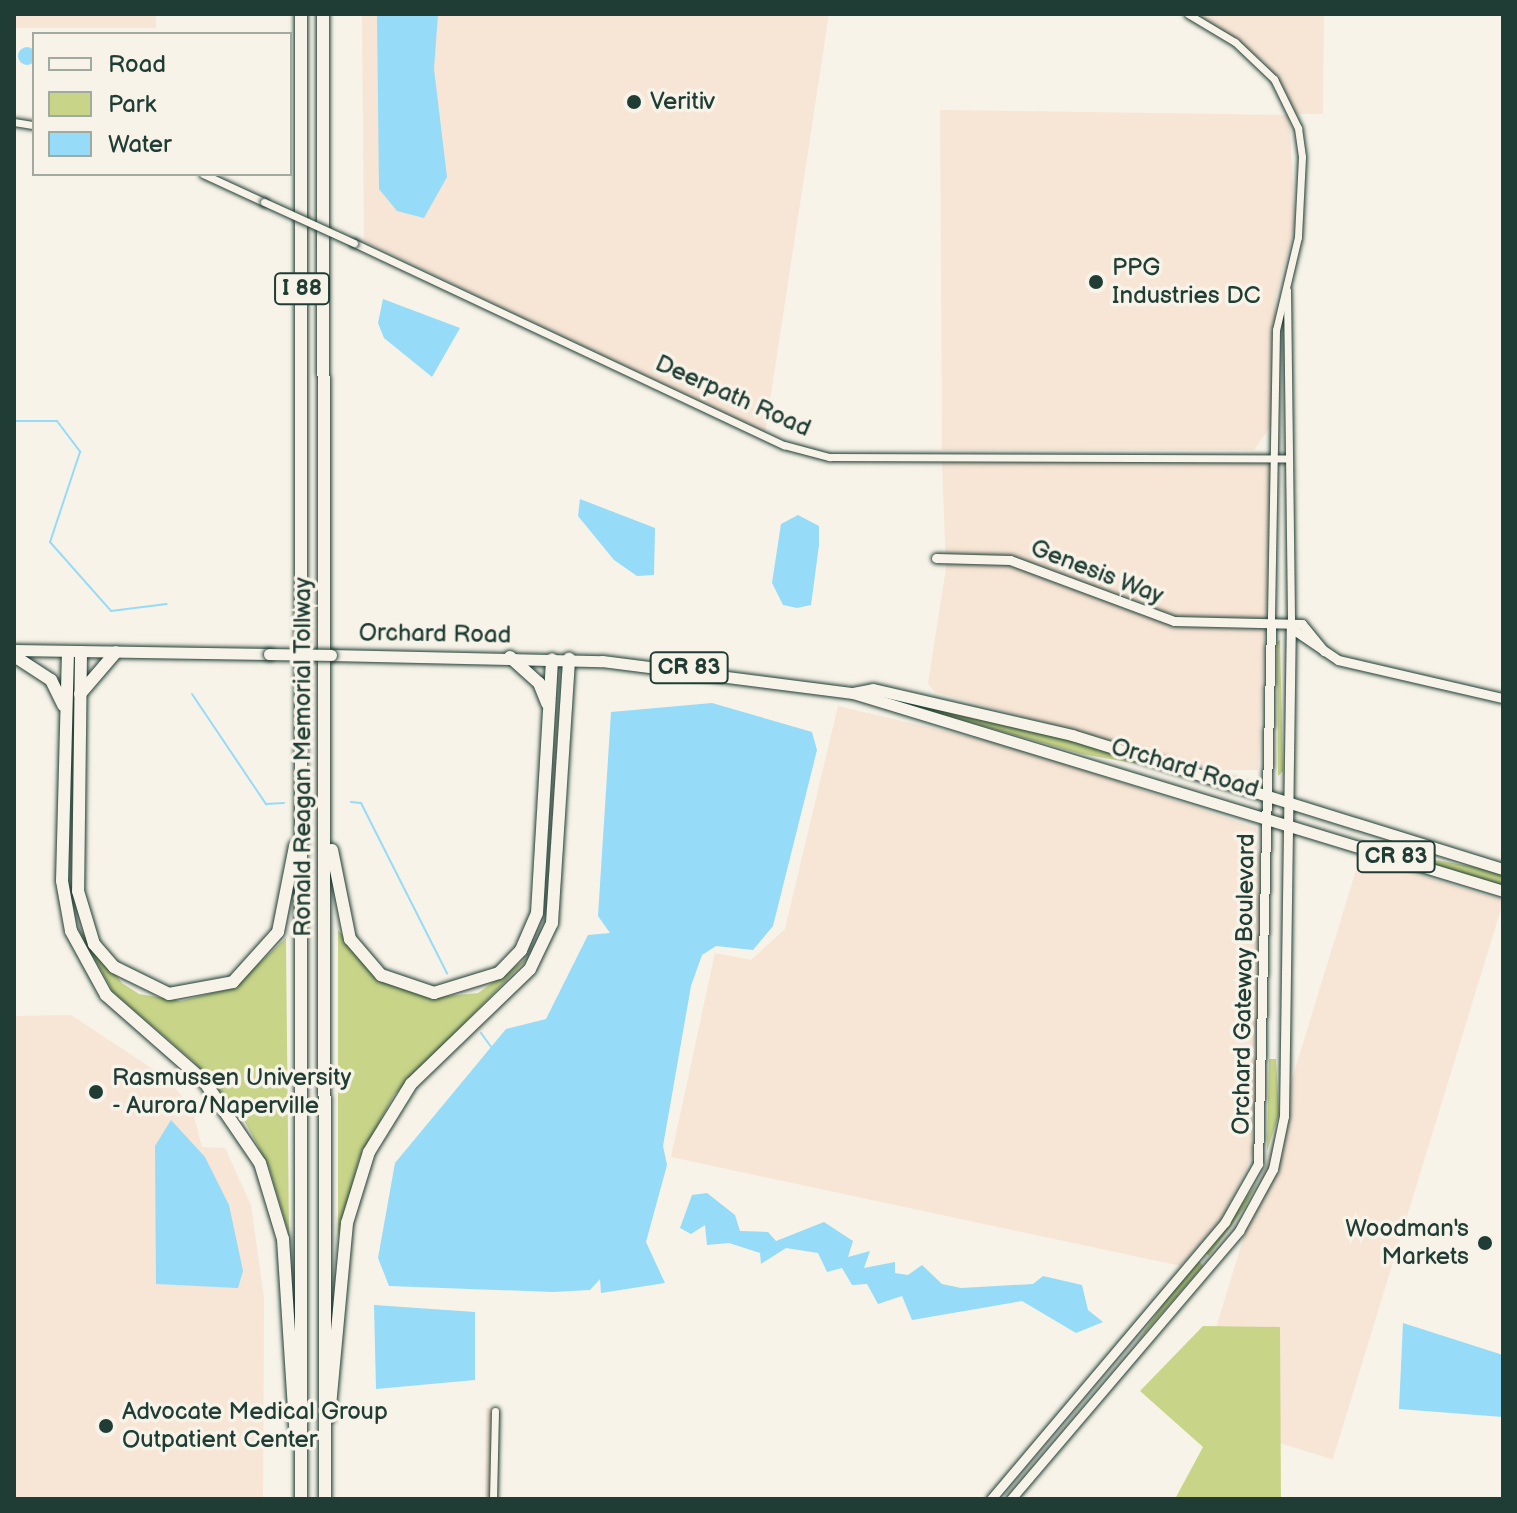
<!DOCTYPE html>
<style>
body{margin:0}
#map{position:relative;width:1517px;height:1513px;overflow:hidden;background:#f7f3e8;font-family:"Balsamiq Sans",sans-serif}
div>[style]{position:absolute}
[style*='--x']{left:calc(var(--x)*1px);top:calc(var(--y)*1px);width:calc(var(--w)*1px);rotate:calc(var(--a)*1deg)}
.built>*{inset:0;background:#f7e5d5;transform-origin:0 0}
.green>*{inset:0;background:#c8d589}
.water>*{inset:0;background:#96dbf8}
.round{border-radius:50%}
.stream>*{height:2px;margin:-1px;padding:0 1px;transform-origin:1px;border-radius:1px;background:#96dbf8}
.roads{filter:drop-shadow(0 0 2px #1f3d34) drop-shadow(0 0 2px #1f3d34)}
.street>*{height:7px;margin:-3.5px;padding:0 3.5px;transform-origin:3.5px;border-radius:3.5px;background:#f7f3e8}
.secondary>*{height:9px;margin:-4.5px;padding:0 4.5px;transform-origin:4.5px;border-radius:4.5px;background:#f7f3e8}
.primary>*{height:11px;margin:-5.5px;padding:0 5.5px;transform-origin:5.5px;border-radius:5.5px;background:#f7f3e8}
.highway>*{height:12px;margin:-6px;padding:0 6px;transform-origin:6px;border-radius:6px;background:#f7f3e8}
.bridges{filter:drop-shadow(0 0 2px #1f3d34) drop-shadow(0 0 2px #1f3d34)}
.street-bridge>*{height:7px;margin:-3.5px;padding:0 3.5px;transform-origin:3.5px;border-radius:3.5px;background:#f7f3e8}
.primary-bridge>*{height:11px;margin:-5.5px;padding:0 5.5px;transform-origin:5.5px;border-radius:5.5px;background:#f7f3e8}
.dots>*{width:22px;height:22px;translate:-50% -50%;box-sizing:border-box;border:4px solid #f7f3e8;border-radius:50%}
span{translate:-50% -50%;white-space:nowrap;text-align:center;line-height:1.15;-webkit-text-stroke:7px #f7f3e8;paint-order:stroke}
.shield-label span{padding:2px 6px;background:#f7f3e8;border:2px solid;border-radius:6px;-webkit-text-stroke-width:0}
.shield-label{font-size:22px;color:#1f3d34;font-weight:700}
.poi-label{font-size:24px;color:#1f3d34}
.left{translate:0 -50%;text-align:left}
.right{translate:-100% -50%;text-align:right}
.street-label{font-size:24px;color:#1f3d34}
.frame{position:absolute;inset:0;border:16px solid #1f3d34;pointer-events:none}
.legend{position:absolute;left:32px;top:32px;width:260px;height:144px;box-sizing:border-box;background:#f7f3e8;border:2px solid #a1aaa0;margin:0;padding:10px 14px;list-style:none;font-size:24px;color:#1f3d34}
.legend li{display:flex;align-items:center;gap:16px;height:40px}
.legend b{width:40px;border:2px solid #a1aaa0}
</style>
<div id="map">
<div class="built">
<div style="left:14px;top:14px;width:142px;height:14px"></div>
<div style="clip-path:polygon(362px 14px,829px 14px,765px 433px,364px 241px)"></div>
<div style="clip-path:polygon(1195px 14px,1324px 14px,1323px 114px,1295px 114px,1265px 62px)"></div>
<div style="clip-path:polygon(940px 110px,1289px 115px,1295px 225px,1276px 296px,1272px 424px,1254px 450px,942px 450px)"></div>
<div style="clip-path:polygon(1273px 461px,1258px 770px,1215px 770px,935px 692px,928px 684px,946px 568px,942px 462px)"></div>
<div style="clip-path:polygon(838px 706px,1021px 749px,1256px 828px,1262px 890px,1256px 1147px,1223px 1217px,1181px 1266px,671px 1157px,715px 953px,751px 960px,785px 929px)"></div>
<div style="left:1360px;top:857px;width:150px;height:584px;rotate:17deg"></div>
<div style="clip-path:polygon(71px 1015px,165px 1077px,191px 1106px,202px 1147px,225px 1148px,251px 1205px,264px 1298px,263px 1499px,14px 1499px,14px 1016px)"></div>
<div style="clip-path:polygon(486px 1408px,500px 1408px,499px 1499px,376px 1499px,485px 1498px)"></div>
</div>
<div class="green">
<div style="clip-path:polygon(1280px 640px,1283px 771px,1278px 776px,1277px 642px)"></div>
<div style="clip-path:polygon(866px 693px,1072px 740px,1160px 768px,1082px 754px)"></div>
<div style="clip-path:polygon(1402px 854px,1486px 869px,1503px 875px,1503px 886px)"></div>
<div style="clip-path:polygon(78px 928px,122px 983px,139px 994px,181px 1001px,233px 988px,286px 938px,289px 1235px,269px 1167px,244px 1120px,194px 1062px,113px 992px)"></div>
<div style="clip-path:polygon(338px 930px,378px 979px,429px 998px,478px 993px,530px 956px,394px 1095px,359px 1159px,338px 1236px)"></div>
<div style="clip-path:polygon(1269px 1059px,1276px 1059px,1279px 1114px,1267px 1151px)"></div>
<div style="clip-path:polygon(1257px 1183px,1245px 1207px,1209px 1256px,1206px 1253px)"></div>
<div style="clip-path:polygon(1199px 1261px,1203px 1266px,1135px 1344px,1166px 1300px)"></div>
<div style="clip-path:polygon(1203px 1326px,1280px 1327px,1281px 1499px,1175px 1499px,1203px 1447px,1140px 1391px)"></div>
</div>
<div class="water">
<div style="clip-path:polygon(377px 14px,438px 14px,434px 69px,447px 177px,424px 218px,397px 211px,379px 189px)"></div>
<div class="round" style="left:18px;top:47px;width:18px;height:18px"></div>
<div style="clip-path:polygon(383px 299px,460px 328px,432px 377px,384px 338px,378px 323px)"></div>
<div style="clip-path:polygon(580px 499px,655px 528px,654px 575px,637px 576px,614px 560px,578px 516px)"></div>
<div style="clip-path:polygon(798px 515px,819px 526px,819px 545px,811px 605px,797px 608px,783px 605px,772px 583px,781px 524px)"></div>
<div style="clip-path:polygon(712px 703px,812px 732px,817px 750px,773px 926px,753px 950px,716px 946px,702px 955px,691px 986px,663px 1146px,667px 1165px,646px 1242px,665px 1283px,601px 1293px,600px 1279px,590px 1290px,553px 1292px,389px 1286px,378px 1258px,395px 1163px,506px 1029px,546px 1019px,588px 935px,610px 933px,598px 916px,611px 712px)"></div>
<div style="clip-path:polygon(171px 1120px,205px 1157px,229px 1205px,243px 1271px,238px 1288px,156px 1284px,155px 1146px)"></div>
<div style="clip-path:polygon(707px 1193px,735px 1215px,740px 1231px,768px 1232px,776px 1241px,824px 1222px,853px 1241px,848px 1257px,870px 1251px,864px 1268px,895px 1262px,895px 1273px,908px 1275px,922px 1265px,942px 1284px,961px 1288px,1033px 1284px,1043px 1276px,1082px 1285px,1088px 1310px,1103px 1322px,1076px 1333px,1022px 1301px,912px 1320px,902px 1296px,878px 1304px,867px 1284px,852px 1285px,842px 1268px,827px 1272px,818px 1253px,786px 1248px,761px 1264px,760px 1253px,729px 1243px,707px 1245px,705px 1225px,691px 1234px,680px 1228px,692px 1195px)"></div>
<div style="clip-path:polygon(374px 1305px,475px 1312px,475px 1380px,376px 1389px)"></div>
<div style="clip-path:polygon(1403px 1323px,1503px 1355px,1503px 1417px,1399px 1409px)"></div>
</div>
<div class="stream">
<div style="--x:14;--y:421;--w:43;--a:0"></div>
<div style="--x:57;--y:421;--w:39;--a:53"></div>
<div style="--x:80;--y:452;--w:95;--a:108.4"></div>
<div style="--x:50;--y:542;--w:92;--a:48.5"></div>
<div style="--x:111;--y:611;--w:56;--a:-7.1"></div>
<div style="--x:192;--y:694;--w:133;--a:56.1"></div>
<div style="--x:266;--y:804;--w:18;--a:-3"></div>
<div style="--x:351;--y:802;--w:10;--a:6"></div>
<div style="--x:361;--y:803;--w:191;--a:63.2"></div>
<div style="--x:481;--y:1033;--w:17;--a:54"></div>
</div>
<div class="roads">
<div class="street">
<div style="--x:1188;--y:14;--w:55;--a:30.8"></div>
<div style="--x:1235;--y:42;--w:54;--a:43.5"></div>
<div style="--x:1274;--y:79;--w:55;--a:63.9"></div>
<div style="--x:1298;--y:128;--w:29;--a:82"></div>
<div style="--x:1302;--y:157;--w:80;--a:92.9"></div>
<div style="--x:1298;--y:237;--w:96;--a:103.3"></div>
<div style="--x:1276;--y:330;--w:296;--a:91"></div>
<div style="--x:14;--y:122;--w:20;--a:9"></div>
<div style="--x:203;--y:174;--w:67;--a:24.7"></div>
<div style="--x:354;--y:243;--w:475;--a:25.2"></div>
<div style="--x:784;--y:445;--w:47;--a:14.9"></div>
<div style="--x:829;--y:457;--w:460;--a:0.2"></div>
<div style="--x:1287;--y:290;--w:335;--a:89.3"></div>
<div style="--x:493;--y:1499;--w:88;--a:-88.7"></div>
</div>
<div class="secondary">
<div style="--x:936;--y:558;--w:74;--a:1.5"></div>
<div style="--x:1010;--y:560;--w:175;--a:20.4"></div>
<div style="--x:1174;--y:621;--w:128;--a:1.3"></div>
<div style="--x:1302;--y:624;--w:35;--a:51"></div>
<div style="--x:1291;--y:628;--w:57;--a:34.2"></div>
<div style="--x:1338;--y:660;--w:169;--a:13"></div>
<div style="--x:991;--y:1499;--w:363;--a:-49.8"></div>
<div style="--x:1225;--y:1222;--w:67;--a:-60.4"></div>
<div style="--x:1258;--y:1164;--w:538;--a:-88.62"></div>
<div style="--x:1011;--y:1499;--w:352;--a:-49.6"></div>
<div style="--x:1239;--y:1231;--w:71;--a:-61.3"></div>
<div style="--x:1273;--y:1169;--w:54;--a:-78.3"></div>
<div style="--x:1284;--y:1116;--w:488;--a:-89.2"></div>
</div>
<div class="primary">
<div style="--x:14;--y:650;--w:255;--a:0.9"></div>
<div style="--x:331;--y:655;--w:271;--a:1.3"></div>
<div style="--x:602;--y:661;--w:253;--a:7.3"></div>
<div style="--x:853;--y:693;--w:20;--a:-11"></div>
<div style="--x:873;--y:689;--w:204;--a:13"></div>
<div style="--x:1072;--y:735;--w:451;--a:17.3"></div>
<div style="--x:853;--y:693;--w:679;--a:16.94"></div>
</div>
<div class="highway">
<div style="--x:323;--y:14;--w:1485;--a:89.92"></div>
<div style="--x:68;--y:652;--w:229;--a:91.5"></div>
<div style="--x:62;--y:881;--w:51;--a:79.8"></div>
<div style="--x:71;--y:931;--w:73;--a:61.3"></div>
<div style="--x:106;--y:995;--w:130;--a:41.3"></div>
<div style="--x:204;--y:1081;--w:99;--a:55.7"></div>
<div style="--x:260;--y:1163;--w:79;--a:73.2"></div>
<div style="--x:283;--y:1239;--w:188;--a:86.3"></div>
<div style="--x:81;--y:652;--w:239;--a:90.7"></div>
<div style="--x:78;--y:891;--w:55;--a:73.2"></div>
<div style="--x:94;--y:944;--w:30;--a:49"></div>
<div style="--x:114;--y:967;--w:61;--a:26.1"></div>
<div style="--x:169;--y:994;--w:65;--a:-10.6"></div>
<div style="--x:233;--y:982;--w:67;--a:-48"></div>
<div style="--x:278;--y:932;--w:88;--a:-78.8"></div>
<div style="--x:14;--y:656;--w:44;--a:33"></div>
<div style="--x:51;--y:680;--w:28;--a:64"></div>
<div style="--x:510;--y:657;--w:39;--a:42"></div>
<div style="--x:539;--y:683;--w:22;--a:68"></div>
<div style="--x:80;--y:694;--w:55;--a:-49.4"></div>
<div style="--x:332;--y:850;--w:91;--a:78.6"></div>
<div style="--x:350;--y:939;--w:48;--a:49.3"></div>
<div style="--x:381;--y:975;--w:56;--a:18.8"></div>
<div style="--x:434;--y:993;--w:68;--a:-17.1"></div>
<div style="--x:499;--y:973;--w:32;--a:-46"></div>
<div style="--x:521;--y:950;--w:40;--a:-66.6"></div>
<div style="--x:537;--y:913;--w:254;--a:-86.6"></div>
<div style="--x:329;--y:1417;--w:195;--a:-84.7"></div>
<div style="--x:347;--y:1223;--w:74;--a:-72.8"></div>
<div style="--x:369;--y:1152;--w:80;--a:-58.3"></div>
<div style="--x:411;--y:1084;--w:165;--a:-44"></div>
<div style="--x:530;--y:969;--w:51;--a:-64.4"></div>
<div style="--x:552;--y:923;--w:265;--a:-86.3"></div>
<div style="--x:301;--y:1499;--w:1485;--a:-90"></div>
</div>
</div>
<div class="bridges">
<div class="street-bridge">
<div style="--x:264;--y:202;--w:99;--a:24.5"></div>
</div>
<div class="primary-bridge">
<div style="--x:269;--y:654;--w:62;--a:0.9"></div>
</div>
</div>
<div class="dots">
<div style="left:634px;top:102px;background:#1f3d34"></div>
<div style="left:1096px;top:282px;background:#1f3d34"></div>
<div style="left:96px;top:1092px;background:#1f3d34"></div>
<div style="left:1485px;top:1243px;background:#1f3d34"></div>
<div style="left:106px;top:1426px;background:#1f3d34"></div>
</div>
<div class="shield-label">
<span style="left:302px;top:289px">I 88</span>
<span style="left:689px;top:668px">CR 83</span>
<span style="left:1396px;top:857px">CR 83</span>
</div>
<div class="poi-label">
<span class="left" style="left:650px;top:102px">Veritiv</span>
<span class="left" style="left:1112px;top:282px">PPG<br>Industries DC</span>
<span class="left" style="left:112px;top:1092px">Rasmussen University<br>- Aurora/Naperville</span>
<span class="right" style="left:1469px;top:1243px">Woodman's<br>Markets</span>
<span class="left" style="left:122px;top:1426px">Advocate Medical Group<br>Outpatient Center</span>
</div>
<div class="street-label">
<span style="left:733px;top:396px;rotate:24deg">Deerpath Road</span>
<span style="left:1097px;top:572px;rotate:21deg">Genesis Way</span>
<span style="left:435px;top:634px;rotate:1deg">Orchard Road</span>
<span style="left:303px;top:757px;rotate:-90deg">Ronald Reagan Memorial Tollway</span>
<span style="left:1185px;top:768px;rotate:17deg">Orchard Road</span>
<span style="left:1244px;top:984px;rotate:-89deg">Orchard Gateway Boulevard</span>
</div>
<div class="frame"></div>
<ul class="legend">
<li><b style="height:10px;background:#f7f3e8"></b>Road</li>
<li><b style="height:22px;background:#c8d589"></b>Park</li>
<li><b style="height:22px;background:#96dbf8"></b>Water</li>
</ul>
</div>
